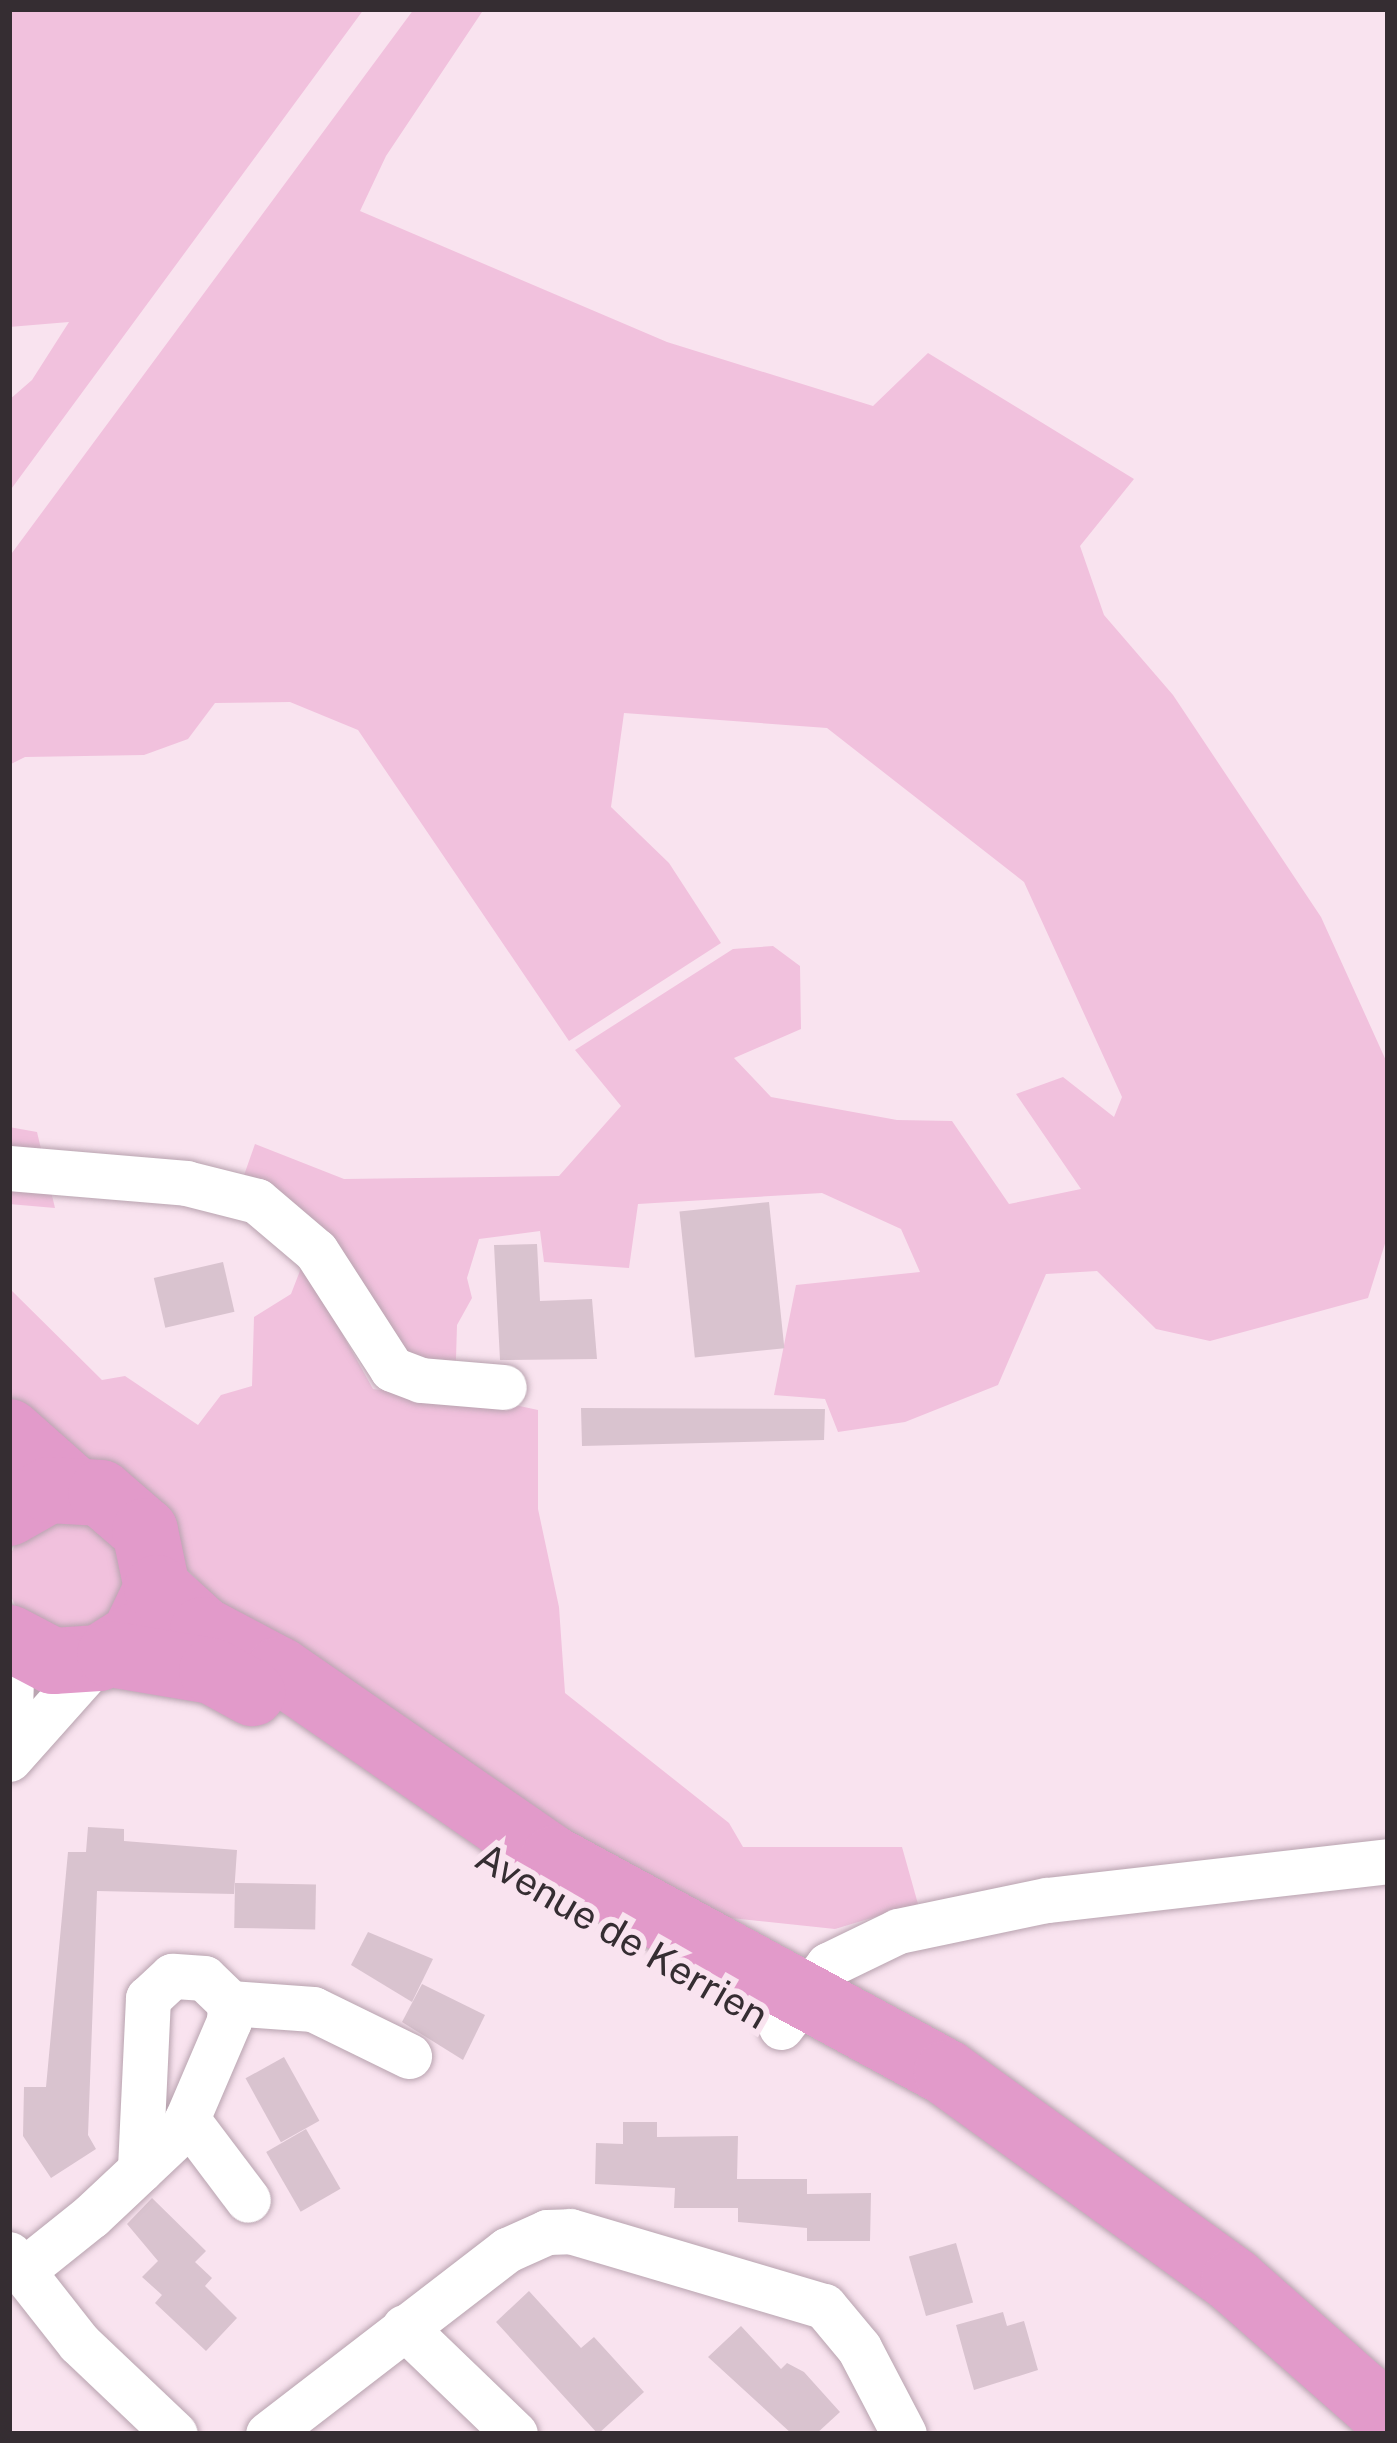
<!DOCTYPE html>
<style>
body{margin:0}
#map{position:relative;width:1397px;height:2443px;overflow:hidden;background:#f9e3ef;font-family:"Public Sans",sans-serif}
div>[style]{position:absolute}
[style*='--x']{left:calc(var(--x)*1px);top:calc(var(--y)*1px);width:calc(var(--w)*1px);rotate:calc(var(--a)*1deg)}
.green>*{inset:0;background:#f1c1dd}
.round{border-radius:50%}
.building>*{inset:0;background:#d9c3cf;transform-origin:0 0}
.roads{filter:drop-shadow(0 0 3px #b8a3af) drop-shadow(0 0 3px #b8a3af)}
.minor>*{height:45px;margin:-22.5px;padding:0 22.5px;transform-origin:22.5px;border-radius:22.5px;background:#fff}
.primary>*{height:66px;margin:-33px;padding:0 33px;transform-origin:33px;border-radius:33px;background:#e29aca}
span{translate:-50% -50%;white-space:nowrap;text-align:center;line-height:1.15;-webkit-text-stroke:12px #f9e3ef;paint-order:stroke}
.street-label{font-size:39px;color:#352d32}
.frame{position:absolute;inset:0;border:12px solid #352d32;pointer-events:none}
</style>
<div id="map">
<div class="green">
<div style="clip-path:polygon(9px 9px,364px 9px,9px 492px,9px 400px,32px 380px,69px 322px,9px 327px)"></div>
<div style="clip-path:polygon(414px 9px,484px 9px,386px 156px,360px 211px,667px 342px,873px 406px,928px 353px,1134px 479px,1080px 546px,1104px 615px,1173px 695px,1321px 917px,1388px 1065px,1388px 1234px,1368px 1298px,1210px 1341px,1156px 1329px,1097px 1271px,1046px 1274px,998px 1385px,905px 1422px,838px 1432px,825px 1399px,774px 1395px,796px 1285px,920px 1272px,901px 1229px,822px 1193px,638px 1204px,629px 1268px,544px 1262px,540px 1231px,479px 1239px,467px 1278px,472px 1298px,457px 1325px,455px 1392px,538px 1410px,538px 1509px,559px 1607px,565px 1693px,729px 1823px,743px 1847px,902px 1847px,918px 1904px,835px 1929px,683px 1913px,218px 1622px,197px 1579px,9px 1401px,9px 1288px,102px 1380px,125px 1376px,198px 1425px,221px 1395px,252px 1386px,254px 1317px,291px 1294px,303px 1263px,373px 1389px,413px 1394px,243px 1178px,255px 1144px,344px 1179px,559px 1176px,621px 1106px,575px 1050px,733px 949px,773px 946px,800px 966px,801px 1029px,734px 1058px,771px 1097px,897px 1120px,952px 1121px,1009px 1204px,1081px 1189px,1016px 1094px,1063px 1077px,1114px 1117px,1122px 1097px,1024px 882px,827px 728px,624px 713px,611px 807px,669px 863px,721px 943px,569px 1041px,358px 730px,290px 702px,215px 703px,188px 739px,144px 755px,25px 757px,9px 765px,9px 557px)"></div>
<div style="clip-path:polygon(9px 1127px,37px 1132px,55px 1208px,9px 1204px)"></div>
<div class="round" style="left:7px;top:1516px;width:118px;height:118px"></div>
</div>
<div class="building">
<div style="left:769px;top:1202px;width:147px;height:90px;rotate:84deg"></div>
<div style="clip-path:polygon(537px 1244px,540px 1301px,592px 1299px,597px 1359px,500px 1360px,494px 1245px)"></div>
<div style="left:223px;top:1262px;width:51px;height:71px;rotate:77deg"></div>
<div style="clip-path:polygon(581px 1408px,825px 1409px,824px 1440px,582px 1446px)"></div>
<div style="clip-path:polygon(88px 1827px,124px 1829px,124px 1841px,237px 1850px,234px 1894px,97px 1891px,88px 2135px,96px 2149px,51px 2178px,23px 2136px,24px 2087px,46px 2087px,68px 1852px,86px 1852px)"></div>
<div style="left:235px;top:1883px;width:81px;height:45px;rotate:1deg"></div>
<div style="clip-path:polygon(368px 1932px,433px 1959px,412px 2002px,351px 1965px)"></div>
<div style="clip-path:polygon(422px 1984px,485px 2015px,463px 2060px,402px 2022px)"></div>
<div style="left:284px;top:2057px;width:73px;height:44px;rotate:61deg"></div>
<div style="clip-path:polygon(623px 2122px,657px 2122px,657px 2137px,738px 2136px,737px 2179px,807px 2179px,807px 2194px,871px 2193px,870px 2241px,807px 2241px,807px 2228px,738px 2222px,738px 2208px,674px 2208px,675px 2188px,595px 2184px,596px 2143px,623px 2144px)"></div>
<div style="left:306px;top:2129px;width:69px;height:46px;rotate:60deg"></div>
<div style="clip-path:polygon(152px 2198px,206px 2251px,195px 2262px,212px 2278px,205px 2286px,237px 2318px,206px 2351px,155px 2303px,162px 2295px,142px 2277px,158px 2261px,127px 2224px)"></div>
<div style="left:956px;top:2243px;width:62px;height:49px;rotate:74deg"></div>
<div style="clip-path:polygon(529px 2291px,581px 2348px,594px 2337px,644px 2392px,598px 2434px,496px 2322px)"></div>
<div style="clip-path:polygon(1003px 2312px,1007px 2326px,1024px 2321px,1038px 2370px,974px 2390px,956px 2325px)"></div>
<div style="clip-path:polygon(741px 2326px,781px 2369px,787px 2363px,804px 2372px,840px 2412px,816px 2434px,792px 2434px,708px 2357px)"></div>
</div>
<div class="roads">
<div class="minor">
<div style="--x:9;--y:1168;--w:178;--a:4.8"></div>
<div style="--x:186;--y:1183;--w:73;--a:14.2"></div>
<div style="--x:257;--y:1201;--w:77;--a:40.3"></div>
<div style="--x:316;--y:1251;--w:140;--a:57.2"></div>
<div style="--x:392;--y:1369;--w:31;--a:21"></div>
<div style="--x:421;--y:1380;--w:83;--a:4.8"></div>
<div style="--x:9;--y:1752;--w:111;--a:-88.5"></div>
<div style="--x:9;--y:1759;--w:135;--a:-48.3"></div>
<div style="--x:230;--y:2003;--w:83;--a:4.1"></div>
<div style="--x:313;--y:2009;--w:107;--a:26.1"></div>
<div style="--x:781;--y:2027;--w:78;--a:-52.8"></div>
<div style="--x:828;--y:1965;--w:78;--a:-25.9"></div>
<div style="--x:898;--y:1931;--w:152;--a:-11.8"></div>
<div style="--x:1047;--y:1900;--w:343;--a:-6.5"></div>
<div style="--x:187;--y:2119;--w:101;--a:53"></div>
<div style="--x:9;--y:2254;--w:113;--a:51.8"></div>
<div style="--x:79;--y:2343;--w:132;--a:43.5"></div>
<div style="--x:21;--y:2272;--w:90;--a:-38.7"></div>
<div style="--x:91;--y:2216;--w:67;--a:-43.2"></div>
<div style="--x:140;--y:2170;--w:54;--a:-43.5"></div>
<div style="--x:179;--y:2133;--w:16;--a:-60"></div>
<div style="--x:187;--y:2119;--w:107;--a:-66.8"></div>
<div style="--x:229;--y:2021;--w:18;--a:-87"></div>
<div style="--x:230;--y:2003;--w:36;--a:-136"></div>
<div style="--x:204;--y:1978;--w:32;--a:-176"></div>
<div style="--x:172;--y:1976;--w:33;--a:137"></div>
<div style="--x:148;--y:1998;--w:172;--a:92.7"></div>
<div style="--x:404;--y:2327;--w:154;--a:43.9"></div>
<div style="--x:268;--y:2434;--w:302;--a:-37.6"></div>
<div style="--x:507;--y:2250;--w:44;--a:-24.2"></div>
<div style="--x:547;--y:2232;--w:23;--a:-2"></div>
<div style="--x:570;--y:2231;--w:265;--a:16.5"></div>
<div style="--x:824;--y:2306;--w:55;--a:50.2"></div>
<div style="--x:859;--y:2348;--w:97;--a:62.4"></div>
</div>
<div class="primary">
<div style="--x:9;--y:1432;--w:84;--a:41.6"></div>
<div style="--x:9;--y:1513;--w:46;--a:-29.9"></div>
<div style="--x:49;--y:1490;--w:52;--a:3.3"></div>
<div style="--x:101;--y:1493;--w:58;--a:40.8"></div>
<div style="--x:145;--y:1531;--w:58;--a:78.1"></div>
<div style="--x:157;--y:1588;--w:53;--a:115.6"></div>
<div style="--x:134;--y:1636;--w:41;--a:147.8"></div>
<div style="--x:99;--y:1658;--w:46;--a:176.3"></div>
<div style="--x:53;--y:1661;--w:50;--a:-152.4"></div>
<div style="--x:157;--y:1588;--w:62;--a:42.4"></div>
<div style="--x:203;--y:1630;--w:86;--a:27.8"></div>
<div style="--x:279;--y:1670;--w:333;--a:34.6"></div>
<div style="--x:553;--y:1859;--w:448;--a:28.5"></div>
<div style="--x:947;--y:2073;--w:354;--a:35.9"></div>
<div style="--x:1234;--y:2281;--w:205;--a:41.4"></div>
<div style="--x:110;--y:1654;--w:103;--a:9.5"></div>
<div style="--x:212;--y:1671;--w:46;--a:28.8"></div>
</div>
</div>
<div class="street-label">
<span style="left:622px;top:1936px;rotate:30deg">Avenue de Kerrien</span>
</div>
<div class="frame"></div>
</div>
